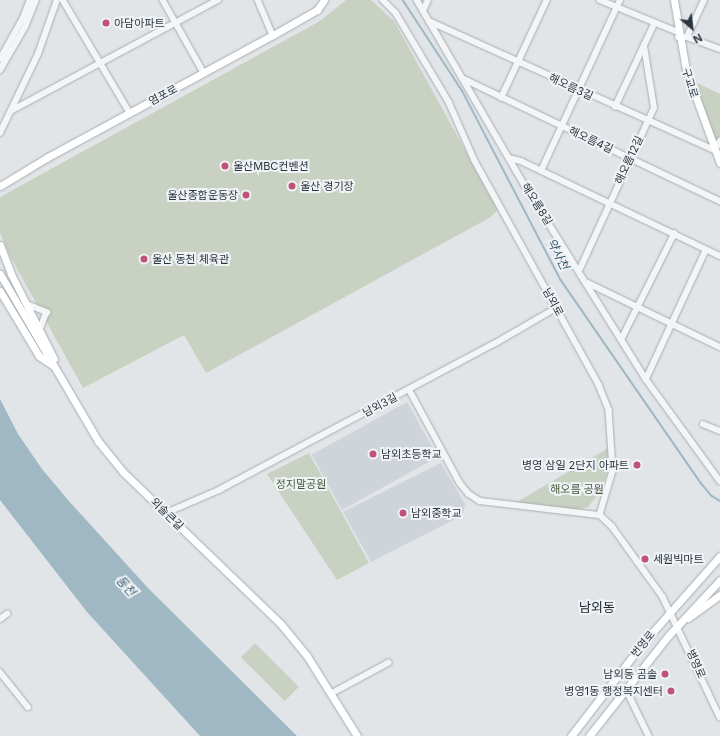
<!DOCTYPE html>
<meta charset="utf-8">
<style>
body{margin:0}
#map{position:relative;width:720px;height:736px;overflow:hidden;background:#e1e5e8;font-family:Inter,"Noto Sans KR",sans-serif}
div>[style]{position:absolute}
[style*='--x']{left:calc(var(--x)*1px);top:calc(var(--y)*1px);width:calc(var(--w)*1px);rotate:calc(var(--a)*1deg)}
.built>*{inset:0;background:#cfd4da;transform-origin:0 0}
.green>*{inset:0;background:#c9d1c3;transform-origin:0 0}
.water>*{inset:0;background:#9fb8c4}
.stream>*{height:1.5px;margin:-0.75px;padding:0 0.75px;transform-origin:0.75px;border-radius:0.75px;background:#9fb8c4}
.roads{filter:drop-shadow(0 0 1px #a7adb2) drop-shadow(0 0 1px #a7adb2)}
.minor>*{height:5.5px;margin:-2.75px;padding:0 2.75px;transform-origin:2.75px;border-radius:2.75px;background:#f3f5f7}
.major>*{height:7px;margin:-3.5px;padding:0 3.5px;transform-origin:3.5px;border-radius:3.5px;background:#fff}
.dots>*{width:11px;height:11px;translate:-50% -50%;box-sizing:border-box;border:2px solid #f0f3f6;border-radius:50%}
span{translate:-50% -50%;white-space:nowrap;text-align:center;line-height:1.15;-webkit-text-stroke:4px #f0f3f6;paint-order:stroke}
.poi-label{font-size:11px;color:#2b353e}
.left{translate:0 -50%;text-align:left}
.right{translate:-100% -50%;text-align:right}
.street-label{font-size:11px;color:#2b353e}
.park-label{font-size:11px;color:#455839}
.water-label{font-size:12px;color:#395a6e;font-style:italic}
.quarter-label{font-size:13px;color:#1d262f}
.north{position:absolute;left:672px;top:8px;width:40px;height:40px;-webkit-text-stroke:3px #f0f3f6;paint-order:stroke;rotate:152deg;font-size:11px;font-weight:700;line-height:16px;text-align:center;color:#2b353e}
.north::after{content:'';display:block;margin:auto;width:14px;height:18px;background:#2b353e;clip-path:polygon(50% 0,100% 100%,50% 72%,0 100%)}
</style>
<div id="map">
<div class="built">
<div style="left:407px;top:402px;width:63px;height:109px;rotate:61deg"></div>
<div style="clip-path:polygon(441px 463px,465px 504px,463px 515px,371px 562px,343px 512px)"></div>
</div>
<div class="green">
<div style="clip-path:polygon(346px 0,371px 0,394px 21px,498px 210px,489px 218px,206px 373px,184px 335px,83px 388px,10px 256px,0 233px,0 197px,320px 21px)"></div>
<div style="clip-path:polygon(693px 81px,720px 94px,720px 136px,716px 145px)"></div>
<div style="clip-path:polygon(610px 447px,608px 470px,601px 491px,588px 507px,573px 511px,512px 505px)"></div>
<div style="clip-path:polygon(309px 453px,369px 563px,337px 580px,267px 474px)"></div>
<div style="left:255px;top:643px;width:62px;height:20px;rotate:45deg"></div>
</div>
<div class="water">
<div style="clip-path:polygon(0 399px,18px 434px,42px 469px,68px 500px,148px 588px,297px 736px,200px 736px,87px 612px,0 500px)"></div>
</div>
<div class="stream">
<div style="--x:403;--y:0;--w:108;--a:56.8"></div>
<div style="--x:462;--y:90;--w:214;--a:62.5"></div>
<div style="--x:561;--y:280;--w:247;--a:55.4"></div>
<div style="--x:701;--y:483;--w:17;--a:50"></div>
<div style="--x:712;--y:496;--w:9;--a:32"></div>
</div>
<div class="roads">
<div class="minor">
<div style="--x:63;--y:0;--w:131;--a:59.3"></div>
<div style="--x:163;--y:0;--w:84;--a:60.7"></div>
<div style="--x:258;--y:0;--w:38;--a:67"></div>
<div style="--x:383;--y:0;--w:18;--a:45"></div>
<div style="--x:396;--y:13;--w:104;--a:59.2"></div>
<div style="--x:449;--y:102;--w:64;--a:66.2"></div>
<div style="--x:475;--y:161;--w:256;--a:61"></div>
<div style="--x:599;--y:385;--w:27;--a:68"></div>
<div style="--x:609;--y:410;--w:61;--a:86.2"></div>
<div style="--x:613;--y:471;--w:46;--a:106.5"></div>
<div style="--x:417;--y:0;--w:216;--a:59.8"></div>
<div style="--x:526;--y:187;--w:226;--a:58"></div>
<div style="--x:646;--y:379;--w:126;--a:54"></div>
<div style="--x:600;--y:0;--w:84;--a:22.3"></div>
<div style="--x:423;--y:11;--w:12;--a:-66"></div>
<div style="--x:429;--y:21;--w:314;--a:24.3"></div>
<div style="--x:715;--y:150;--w:10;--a:-61"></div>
<div style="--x:678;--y:37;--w:9;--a:0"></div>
<div style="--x:687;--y:37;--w:35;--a:20"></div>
<div style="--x:687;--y:37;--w:41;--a:-65.3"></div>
<div style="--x:0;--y:59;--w:47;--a:-60.7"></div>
<div style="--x:23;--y:18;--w:19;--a:-69"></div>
<div style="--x:0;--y:70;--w:50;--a:-59.8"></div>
<div style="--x:25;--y:27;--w:29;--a:-68"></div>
<div style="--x:464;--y:79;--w:284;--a:25.5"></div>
<div style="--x:501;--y:98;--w:108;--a:-64.9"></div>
<div style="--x:615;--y:107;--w:92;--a:-64.8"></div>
<div style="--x:11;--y:111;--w:235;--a:-28.2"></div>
<div style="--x:0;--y:133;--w:88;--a:-64.3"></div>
<div style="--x:38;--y:54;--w:57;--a:-70.6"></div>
<div style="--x:509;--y:158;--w:12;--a:14"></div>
<div style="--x:521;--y:161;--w:221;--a:25.5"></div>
<div style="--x:541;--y:171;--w:188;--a:-65.2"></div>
<div style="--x:579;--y:271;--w:179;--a:-65.3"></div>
<div style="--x:654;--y:108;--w:63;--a:-99.2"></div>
<div style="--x:586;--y:282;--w:149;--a:25.9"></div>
<div style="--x:27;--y:304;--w:22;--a:22"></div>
<div style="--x:47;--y:312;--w:17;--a:111"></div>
<div style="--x:621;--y:340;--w:119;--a:-63.4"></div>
<div style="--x:646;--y:379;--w:142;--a:-65.1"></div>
<div style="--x:409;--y:389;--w:107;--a:61.5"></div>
<div style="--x:460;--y:483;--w:14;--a:51"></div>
<div style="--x:469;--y:494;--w:13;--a:32"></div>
<div style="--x:480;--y:501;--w:121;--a:6.7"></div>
<div style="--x:703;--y:424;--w:18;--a:22"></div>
<div style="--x:166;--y:513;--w:58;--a:-23.5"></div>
<div style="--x:219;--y:490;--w:311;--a:-28"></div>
<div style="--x:494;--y:344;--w:72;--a:-30.1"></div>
<div style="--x:600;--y:515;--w:16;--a:43"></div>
<div style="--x:612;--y:526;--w:87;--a:54.3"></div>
<div style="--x:663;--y:597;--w:133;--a:64.6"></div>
<div style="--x:0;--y:619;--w:9;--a:-36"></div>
<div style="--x:0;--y:672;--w:45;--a:51.3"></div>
<div style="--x:626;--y:689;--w:52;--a:63.9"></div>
<div style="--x:332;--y:693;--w:64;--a:-28.2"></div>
</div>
<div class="major">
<div style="--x:674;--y:0;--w:71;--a:80.3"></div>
<div style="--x:686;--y:70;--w:99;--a:69.9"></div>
<div style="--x:0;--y:186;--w:56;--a:-31.1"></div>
<div style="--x:48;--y:157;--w:256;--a:-28.5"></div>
<div style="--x:273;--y:35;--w:51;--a:-29.6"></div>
<div style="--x:317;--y:10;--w:12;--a:-55"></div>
<div style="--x:0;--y:245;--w:31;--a:69"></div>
<div style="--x:11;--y:274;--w:95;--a:63.2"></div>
<div style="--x:0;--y:274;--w:194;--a:59.6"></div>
<div style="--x:98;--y:441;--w:40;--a:51"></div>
<div style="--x:123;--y:472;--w:218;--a:43.9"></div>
<div style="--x:280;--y:623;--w:43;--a:50.7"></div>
<div style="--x:307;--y:656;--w:94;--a:58"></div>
<div style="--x:0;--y:291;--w:76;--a:59"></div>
<div style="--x:39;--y:356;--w:18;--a:34"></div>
<div style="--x:688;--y:618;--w:39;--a:-36"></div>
<div style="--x:571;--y:736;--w:118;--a:-52.3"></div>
<div style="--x:643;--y:643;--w:116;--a:-48.5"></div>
<div style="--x:589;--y:736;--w:127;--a:-51.7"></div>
<div style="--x:668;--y:636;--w:76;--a:-47.1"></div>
</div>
</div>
<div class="dots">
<div style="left:106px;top:23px;background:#c05277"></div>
<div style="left:225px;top:166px;background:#c05277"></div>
<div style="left:292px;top:186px;background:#c05277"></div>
<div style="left:246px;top:195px;background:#c05277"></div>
<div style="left:144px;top:259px;background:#c05277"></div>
<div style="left:373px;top:454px;background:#c05277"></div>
<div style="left:637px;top:465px;background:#c05277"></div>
<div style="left:403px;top:513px;background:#c05277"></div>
<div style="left:645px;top:559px;background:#c05277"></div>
<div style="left:665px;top:674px;background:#c05277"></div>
<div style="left:671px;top:691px;background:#c05277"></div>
</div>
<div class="poi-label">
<span class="left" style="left:114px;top:23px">아담아파트</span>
<span class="left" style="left:233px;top:166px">울산MBC컨벤션</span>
<span class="left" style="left:300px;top:186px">울산 경기장</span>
<span class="right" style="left:238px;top:195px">울산종합운동장</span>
<span class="left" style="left:152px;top:259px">울산 동천 체육관</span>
<span class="left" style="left:381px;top:454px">남외초등학교</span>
<span class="right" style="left:629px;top:465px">병영 삼일 2단지 아파트</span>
<span class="left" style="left:411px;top:513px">남외중학교</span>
<span class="left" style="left:653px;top:559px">세원빅마트</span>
<span class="right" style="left:657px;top:674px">남외동 곰솔</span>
<span class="right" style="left:663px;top:691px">병영1동 행정복지센터</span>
</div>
<div class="street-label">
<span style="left:690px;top:83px;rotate:73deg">구교로</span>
<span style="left:571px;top:87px;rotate:25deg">해오름3길</span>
<span style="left:163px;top:95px;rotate:-28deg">염포로</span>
<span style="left:591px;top:140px;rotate:25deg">해오름4길</span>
<span style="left:629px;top:160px;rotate:-65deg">해오름12길</span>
<span style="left:537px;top:204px;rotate:58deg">해오름8길</span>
<span style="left:553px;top:302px;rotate:61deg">남외로</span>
<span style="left:380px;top:405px;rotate:-28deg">남외3길</span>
<span style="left:167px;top:514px;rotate:44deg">외솔큰길</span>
<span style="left:643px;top:644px;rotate:-51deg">번영로</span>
<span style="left:696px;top:664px;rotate:66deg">병영로</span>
</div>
<div class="park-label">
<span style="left:301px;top:484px">정지말공원</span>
<span style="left:577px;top:489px">해오름 공원</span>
</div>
<div class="water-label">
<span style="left:558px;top:254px;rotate:63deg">약사천</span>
<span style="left:126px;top:586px;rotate:48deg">동천</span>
</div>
<div class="quarter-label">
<span style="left:597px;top:607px">남외동</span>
</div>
<div class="north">N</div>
</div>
